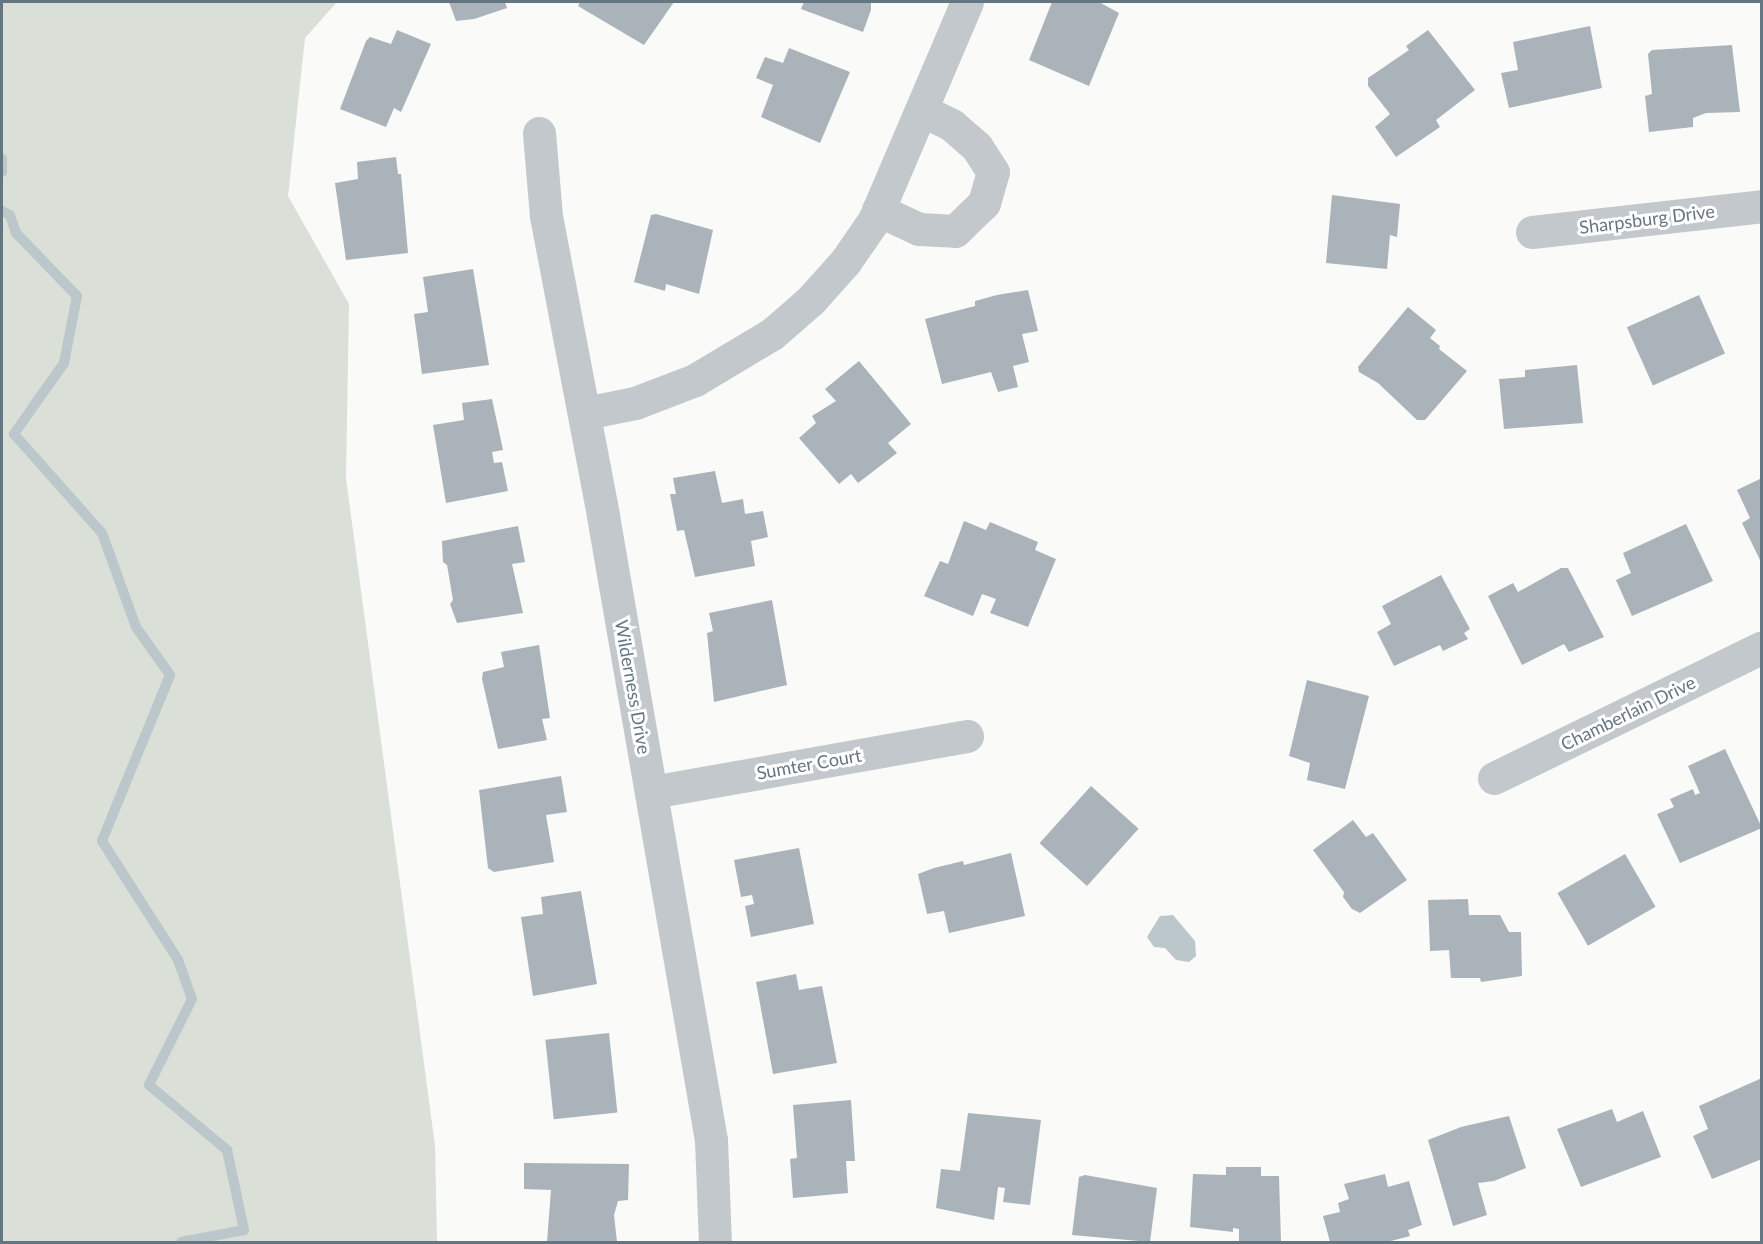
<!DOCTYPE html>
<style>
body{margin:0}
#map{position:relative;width:1763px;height:1244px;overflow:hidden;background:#fafaf8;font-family:Lato,sans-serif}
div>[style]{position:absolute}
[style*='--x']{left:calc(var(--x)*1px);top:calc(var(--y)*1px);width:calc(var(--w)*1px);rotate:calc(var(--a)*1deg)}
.green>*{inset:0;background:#dadfd7}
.water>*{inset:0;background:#bbc7cb}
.stream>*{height:10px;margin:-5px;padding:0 5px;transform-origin:5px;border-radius:5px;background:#bbc7cb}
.building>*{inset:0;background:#aab3b9;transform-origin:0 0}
.street>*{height:33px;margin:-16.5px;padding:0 16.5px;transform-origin:16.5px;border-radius:16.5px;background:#c3c8cc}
span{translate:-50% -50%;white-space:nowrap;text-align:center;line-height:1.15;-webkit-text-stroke:6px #fff;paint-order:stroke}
.street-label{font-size:18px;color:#657683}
.frame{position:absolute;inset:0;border:3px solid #657683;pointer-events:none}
</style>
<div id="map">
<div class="green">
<div style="clip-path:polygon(2px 2px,337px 2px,305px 38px,288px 196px,349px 304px,346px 478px,435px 1146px,437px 1242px,2px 1242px)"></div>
</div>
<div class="water">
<div style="clip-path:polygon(1173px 915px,1195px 941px,1196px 956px,1189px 962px,1176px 960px,1165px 948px,1154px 947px,1147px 937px,1160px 916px)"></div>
</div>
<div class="stream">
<div style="--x:2;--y:159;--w:13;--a:90"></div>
<div style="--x:2;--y:211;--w:9;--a:27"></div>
<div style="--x:10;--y:215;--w:19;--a:72"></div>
<div style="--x:16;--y:233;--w:88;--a:45.9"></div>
<div style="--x:77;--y:296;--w:68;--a:101"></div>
<div style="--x:64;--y:363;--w:87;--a:125.2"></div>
<div style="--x:14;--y:434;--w:132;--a:48.4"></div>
<div style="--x:102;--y:533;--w:100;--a:70.1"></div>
<div style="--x:136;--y:627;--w:59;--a:54.7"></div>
<div style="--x:170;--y:675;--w:179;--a:112.3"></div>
<div style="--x:102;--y:841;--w:141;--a:57.4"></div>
<div style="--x:178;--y:960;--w:41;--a:70.3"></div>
<div style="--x:192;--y:999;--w:96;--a:116.6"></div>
<div style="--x:149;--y:1085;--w:102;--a:39.8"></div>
<div style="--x:227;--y:1150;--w:82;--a:78"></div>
<div style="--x:244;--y:1230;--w:64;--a:169.2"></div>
</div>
<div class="building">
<div style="clip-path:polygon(449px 2px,505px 2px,507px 8px,474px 19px,456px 21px)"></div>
<div style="clip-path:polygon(580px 2px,674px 2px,644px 45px,578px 6px)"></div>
<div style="clip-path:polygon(804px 2px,871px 2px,871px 10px,863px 32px,801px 9px)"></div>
<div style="clip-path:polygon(1052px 2px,1099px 2px,1119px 13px,1089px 86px,1029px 60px)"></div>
<div style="clip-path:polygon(1590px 26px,1602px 88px,1509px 108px,1501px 73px,1518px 70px,1513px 42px)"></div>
<div style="clip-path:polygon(397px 30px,431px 44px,401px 112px,394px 108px,386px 127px,340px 109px,366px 41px,370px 37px,391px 44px)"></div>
<div style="clip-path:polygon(1428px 30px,1475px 90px,1436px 120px,1440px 127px,1396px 157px,1375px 127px,1390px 114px,1368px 86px,1368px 78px,1409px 50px,1406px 46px)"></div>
<div style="clip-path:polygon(1732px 45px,1740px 112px,1706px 113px,1693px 118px,1693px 127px,1649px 132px,1645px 96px,1652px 94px,1648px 54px,1652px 50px)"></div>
<div style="clip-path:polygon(789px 48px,850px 72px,820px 143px,761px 117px,773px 85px,756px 78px,765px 57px,783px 63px)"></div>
<div style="clip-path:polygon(396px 157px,398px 174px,401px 174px,408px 253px,346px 260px,335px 183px,358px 179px,357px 162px)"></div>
<div style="clip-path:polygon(1332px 195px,1400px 204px,1397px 237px,1390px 235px,1387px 269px,1326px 263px)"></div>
<div style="clip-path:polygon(656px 214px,713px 230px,699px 294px,666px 284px,665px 291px,634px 282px,651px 215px)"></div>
<div style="clip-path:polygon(473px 269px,489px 365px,422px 374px,414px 314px,428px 312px,423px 277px)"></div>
<div style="clip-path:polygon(1028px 290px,1038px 331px,1022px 334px,1029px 362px,1013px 366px,1018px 387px,998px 392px,991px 372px,942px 384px,925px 319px,975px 306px,975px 301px,997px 295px)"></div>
<div style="left:1699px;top:295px;width:64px;height:79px;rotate:66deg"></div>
<div style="clip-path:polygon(1408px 307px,1436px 330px,1430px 338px,1440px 346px,1439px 349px,1467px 371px,1425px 420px,1417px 420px,1378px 383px,1359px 372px,1358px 367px)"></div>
<div style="clip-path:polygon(859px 361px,911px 424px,888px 443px,897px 453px,858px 483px,851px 474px,839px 484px,799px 438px,816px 423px,812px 416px,836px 401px,825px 389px)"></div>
<div style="clip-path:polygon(1577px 365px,1583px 423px,1504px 429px,1499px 379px,1525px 377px,1525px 370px)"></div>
<div style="clip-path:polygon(492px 399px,503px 450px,492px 452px,494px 463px,502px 462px,508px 491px,446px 503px,433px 425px,464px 420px,462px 403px)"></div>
<div style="clip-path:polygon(715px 471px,722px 503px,743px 499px,745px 514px,763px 511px,768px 537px,751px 541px,755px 566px,695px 577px,684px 530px,677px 531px,670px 494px,676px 494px,673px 478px)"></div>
<div style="clip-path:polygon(1762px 478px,1762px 559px,1760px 560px,1742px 523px,1750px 518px,1737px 490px)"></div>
<div style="clip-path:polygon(964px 521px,986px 530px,990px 522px,1038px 542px,1035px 550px,1056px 559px,1028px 627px,990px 613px,996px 599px,982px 594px,973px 616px,924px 596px,940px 561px,948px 564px)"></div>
<div style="clip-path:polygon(1686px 524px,1713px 581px,1632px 616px,1616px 580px,1631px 573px,1623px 553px)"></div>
<div style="clip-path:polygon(518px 526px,525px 562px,512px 564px,523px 613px,457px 623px,450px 604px,453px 600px,447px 565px,443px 562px,442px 541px)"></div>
<div style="clip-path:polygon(1561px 568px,1568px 568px,1604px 637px,1569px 652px,1564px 644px,1522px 665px,1488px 596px,1513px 583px,1518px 592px)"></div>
<div style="clip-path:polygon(1441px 575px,1470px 629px,1464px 633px,1468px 639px,1443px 651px,1440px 645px,1394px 666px,1377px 632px,1391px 624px,1382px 606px)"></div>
<div style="clip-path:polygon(772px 600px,787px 685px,714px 702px,707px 633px,713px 631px,709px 613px)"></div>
<div style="clip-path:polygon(539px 645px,550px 718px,542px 719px,547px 740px,498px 749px,482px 679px,483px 672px,504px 667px,501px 652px)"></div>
<div style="clip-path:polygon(1307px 680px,1369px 696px,1345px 789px,1307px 780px,1310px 763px,1289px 756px)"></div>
<div style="clip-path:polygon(1725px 749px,1762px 828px,1680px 863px,1657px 814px,1674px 807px,1670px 799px,1693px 789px,1695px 795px,1700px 793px,1688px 766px)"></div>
<div style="clip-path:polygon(561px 776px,567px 812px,546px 815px,554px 862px,494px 872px,488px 868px,479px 790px)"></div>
<div style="left:1091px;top:786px;width:64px;height:77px;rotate:42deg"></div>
<div style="clip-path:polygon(1353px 820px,1366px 837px,1373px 833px,1407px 880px,1360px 913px,1352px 909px,1343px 897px,1344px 892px,1313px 850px)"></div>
<div style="clip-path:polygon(799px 848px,814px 924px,751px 937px,745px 906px,754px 904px,752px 895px,741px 897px,734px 860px)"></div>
<div style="clip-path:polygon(1011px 853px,1025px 916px,949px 933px,944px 911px,927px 914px,918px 874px,934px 868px,963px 861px,964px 865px)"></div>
<div style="left:1625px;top:854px;width:61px;height:78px;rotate:60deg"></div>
<div style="clip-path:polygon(581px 891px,597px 984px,533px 996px,521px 917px,543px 914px,541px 897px)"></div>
<div style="clip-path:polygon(1468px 899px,1469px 915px,1500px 915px,1509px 932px,1521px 932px,1522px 976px,1481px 982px,1480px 978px,1451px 978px,1449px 950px,1430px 951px,1428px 900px)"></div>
<div style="clip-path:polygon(796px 974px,799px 990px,822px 986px,837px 1063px,773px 1074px,756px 982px)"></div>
<div style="left:609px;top:1033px;width:80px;height:64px;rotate:84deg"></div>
<div style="clip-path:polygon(1762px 1078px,1762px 1159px,1712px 1179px,1693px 1136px,1708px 1129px,1699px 1106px)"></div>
<div style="clip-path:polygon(851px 1100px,855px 1161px,846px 1161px,848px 1193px,793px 1198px,790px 1159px,797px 1158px,793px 1105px)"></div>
<div style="clip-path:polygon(1612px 1109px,1617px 1122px,1643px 1111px,1661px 1157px,1581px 1187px,1557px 1129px)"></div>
<div style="clip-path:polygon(968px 1113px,1041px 1120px,1030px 1205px,1003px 1202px,1005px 1188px,998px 1187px,994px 1220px,936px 1208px,941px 1169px,960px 1171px)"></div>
<div style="clip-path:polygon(1509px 1116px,1526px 1168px,1494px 1181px,1478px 1183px,1487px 1215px,1453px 1226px,1428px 1140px,1461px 1127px)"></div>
<div style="clip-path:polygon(524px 1163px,629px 1164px,628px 1200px,618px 1201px,614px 1215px,617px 1242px,547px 1242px,551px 1190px,524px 1189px)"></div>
<div style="clip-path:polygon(1226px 1167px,1261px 1167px,1261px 1176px,1279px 1176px,1281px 1242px,1239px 1242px,1239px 1229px,1233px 1228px,1233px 1232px,1190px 1227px,1193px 1174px,1226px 1175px)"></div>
<div style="clip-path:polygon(1385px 1174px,1388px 1187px,1409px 1181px,1422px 1225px,1408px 1230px,1410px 1236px,1387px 1242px,1330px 1242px,1323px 1216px,1340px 1212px,1338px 1203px,1349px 1199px,1344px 1184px)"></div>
<div style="clip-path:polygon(1085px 1175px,1157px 1188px,1150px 1242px,1072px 1235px,1079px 1177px)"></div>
</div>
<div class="street">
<div style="--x:539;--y:133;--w:83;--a:85.2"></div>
<div style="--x:546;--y:216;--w:305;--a:79.2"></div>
<div style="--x:603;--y:516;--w:633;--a:80.18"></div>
<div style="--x:711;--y:1140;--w:102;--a:87.8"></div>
<div style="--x:878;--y:210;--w:45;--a:24.9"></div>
<div style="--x:919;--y:229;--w:36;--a:3"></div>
<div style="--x:955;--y:231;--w:40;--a:-44"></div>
<div style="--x:984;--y:203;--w:32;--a:-74"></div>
<div style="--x:993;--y:172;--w:30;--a:-123"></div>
<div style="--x:977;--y:147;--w:33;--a:-139"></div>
<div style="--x:952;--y:125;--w:34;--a:-154"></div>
<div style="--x:1532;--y:232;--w:231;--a:-6.4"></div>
<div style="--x:585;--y:413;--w:51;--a:-11.3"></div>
<div style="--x:635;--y:403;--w:64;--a:-21"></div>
<div style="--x:695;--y:380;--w:90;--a:-30.9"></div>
<div style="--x:772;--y:334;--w:52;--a:-41.1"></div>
<div style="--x:811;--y:300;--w:51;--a:-48.2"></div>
<div style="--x:845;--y:262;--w:51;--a:-55.4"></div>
<div style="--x:874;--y:220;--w:237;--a:-66.9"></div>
<div style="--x:1494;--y:778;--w:298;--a:-26"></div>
<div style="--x:652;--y:792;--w:320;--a:-10.1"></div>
</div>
<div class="street-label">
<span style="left:1647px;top:219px;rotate:-7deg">Sharpsburg Drive</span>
<span style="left:633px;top:687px;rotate:80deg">Wilderness Drive</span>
<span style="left:1628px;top:713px;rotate:-26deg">Chamberlain Drive</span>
<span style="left:809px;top:764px;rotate:-10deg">Sumter Court</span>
</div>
<div class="frame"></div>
</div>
